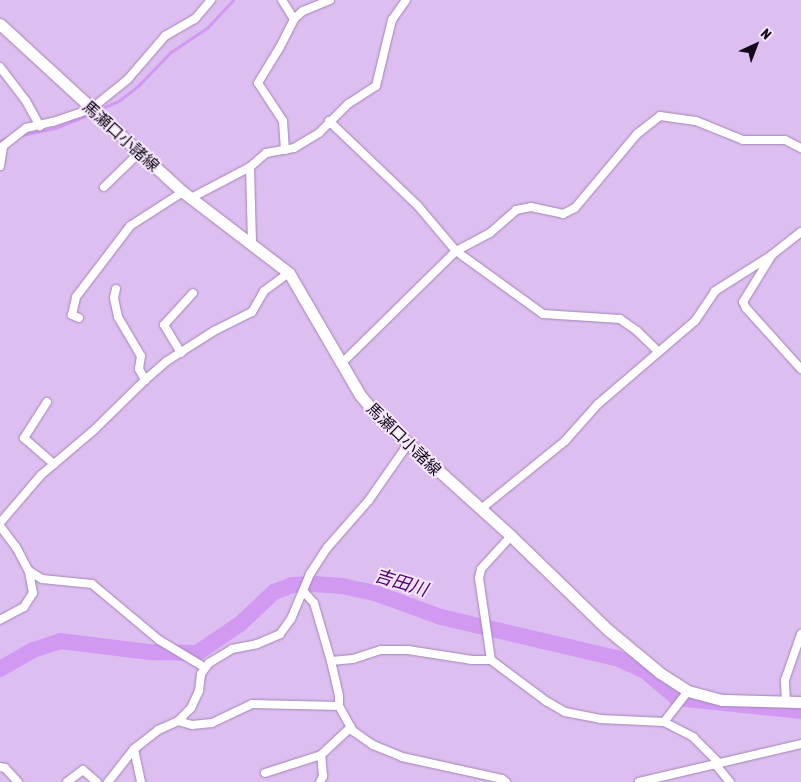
<!DOCTYPE html>
<meta charset="utf-8">
<style>
body{margin:0}
#map{position:relative;width:801px;height:782px;overflow:hidden;background:#ddbef0;font-family:"Asap Condensed","Noto Sans JP",sans-serif}
div>[style]{position:absolute}
[style*='--x']{left:calc(var(--x)*1px);top:calc(var(--y)*1px);width:calc(var(--w)*1px);rotate:calc(var(--a)*1deg)}
.stream>*{height:2.5px;margin:-1.25px;padding:0 1.25px;transform-origin:1.25px;border-radius:1.25px;background:#d299f3}
.river>*{height:16px;margin:-8px;padding:0 8px;transform-origin:8px;border-radius:8px;background:#d299f3}
.roads{filter:drop-shadow(0 0 1px #a284b4) drop-shadow(0 0 1px #a284b4)}
.street>*{height:8px;margin:-4px;padding:0 4px;transform-origin:4px;border-radius:4px;background:#fff}
.secondary>*{height:11px;margin:-5.5px;padding:0 5.5px;transform-origin:5.5px;border-radius:5.5px;background:#fff}
span{translate:-50% -50%;white-space:nowrap;text-align:center;line-height:1.15;-webkit-text-stroke:4px #f4e7fc;paint-order:stroke}
.street-label{font-size:16px;color:#130819}
.water-label{font-size:18px;color:#520071;font-style:italic}
.north{position:absolute;left:731px;top:20px;width:50px;height:50px;-webkit-text-stroke:4px #f4e7fc;paint-order:stroke;rotate:43deg;font-size:14px;font-weight:700;line-height:20px;text-align:center;color:#130819}
.north::after{content:'';display:block;margin:auto;width:18px;height:22px;background:#130819;clip-path:polygon(50% 0,100% 100%,50% 72%,0 100%)}
</style>
<div id="map">
<div class="stream">
<div style="--x:98;--y:110;--w:24;--a:-24"></div>
<div style="--x:120;--y:100;--w:24;--a:-38"></div>
<div style="--x:139;--y:85;--w:46;--a:-45.9"></div>
<div style="--x:171;--y:52;--w:43;--a:-33.7"></div>
<div style="--x:207;--y:28;--w:38;--a:-47"></div>
<div style="--x:22;--y:135;--w:34;--a:-12"></div>
<div style="--x:55;--y:128;--w:41;--a:-21.5"></div>
<div style="--x:0;--y:141;--w:10;--a:-24"></div>
</div>
<div class="river">
<div style="--x:0;--y:669;--w:38;--a:-30"></div>
<div style="--x:33;--y:650;--w:28;--a:-18"></div>
<div style="--x:60;--y:641;--w:91;--a:7"></div>
<div style="--x:150;--y:652;--w:47;--a:1.2"></div>
<div style="--x:197;--y:653;--w:52;--a:-34"></div>
<div style="--x:240;--y:624;--w:47;--a:-43.3"></div>
<div style="--x:274;--y:592;--w:19;--a:-21"></div>
<div style="--x:292;--y:585;--w:22;--a:-3"></div>
<div style="--x:314;--y:584;--w:28;--a:4"></div>
<div style="--x:342;--y:586;--w:34;--a:12"></div>
<div style="--x:375;--y:593;--w:70;--a:20"></div>
<div style="--x:441;--y:617;--w:180;--a:13.2"></div>
<div style="--x:616;--y:658;--w:32;--a:24"></div>
<div style="--x:645;--y:671;--w:42;--a:40.2"></div>
<div style="--x:677;--y:698;--w:125;--a:6"></div>
</div>
<div class="roads">
<div class="street">
<div style="--x:282;--y:0;--w:22;--a:58"></div>
<div style="--x:0;--y:67;--w:43;--a:52.6"></div>
<div style="--x:26;--y:101;--w:29;--a:61"></div>
<div style="--x:329;--y:121;--w:123;--a:43.7"></div>
<div style="--x:418;--y:206;--w:59;--a:49.8"></div>
<div style="--x:456;--y:251;--w:107;--a:35.9"></div>
<div style="--x:543;--y:314;--w:77;--a:3.7"></div>
<div style="--x:620;--y:319;--w:21;--a:35"></div>
<div style="--x:637;--y:331;--w:29;--a:44"></div>
<div style="--x:285;--y:150;--w:29;--a:-94"></div>
<div style="--x:283;--y:121;--w:45;--a:-123.3"></div>
<div style="--x:258;--y:83;--w:42;--a:-58.6"></div>
<div style="--x:280;--y:47;--w:31;--a:-63"></div>
<div style="--x:294;--y:19;--w:12;--a:-42"></div>
<div style="--x:303;--y:11;--w:29;--a:-22"></div>
<div style="--x:0;--y:166;--w:20;--a:-81"></div>
<div style="--x:3;--y:146;--w:29;--a:-38"></div>
<div style="--x:26;--y:128;--w:28;--a:-13"></div>
<div style="--x:53;--y:122;--w:40;--a:-18.9"></div>
<div style="--x:91;--y:109;--w:48;--a:-39"></div>
<div style="--x:128;--y:79;--w:57;--a:-49.3"></div>
<div style="--x:165;--y:36;--w:34;--a:-30"></div>
<div style="--x:195;--y:19;--w:25;--a:-50"></div>
<div style="--x:250;--y:167;--w:77;--a:88.5"></div>
<div style="--x:104;--y:187;--w:49;--a:-44.2"></div>
<div style="--x:191;--y:198;--w:67;--a:-27.7"></div>
<div style="--x:250;--y:167;--w:21;--a:-41"></div>
<div style="--x:266;--y:153;--w:28;--a:-10"></div>
<div style="--x:294;--y:148;--w:29;--a:-31"></div>
<div style="--x:319;--y:133;--w:41;--a:-45"></div>
<div style="--x:348;--y:104;--w:33;--a:-33"></div>
<div style="--x:376;--y:86;--w:68;--a:-76.4"></div>
<div style="--x:392;--y:20;--w:24;--a:-55"></div>
<div style="--x:801;--y:232;--w:37;--a:142"></div>
<div style="--x:772;--y:255;--w:55;--a:121.7"></div>
<div style="--x:743;--y:302;--w:7;--a:63"></div>
<div style="--x:746;--y:308;--w:82;--a:48"></div>
<div style="--x:116;--y:289;--w:9;--a:103"></div>
<div style="--x:114;--y:298;--w:19;--a:78"></div>
<div style="--x:118;--y:317;--w:45;--a:59.5"></div>
<div style="--x:141;--y:356;--w:13;--a:99"></div>
<div style="--x:139;--y:369;--w:13;--a:61"></div>
<div style="--x:79;--y:318;--w:8;--a:-157"></div>
<div style="--x:72;--y:315;--w:18;--a:-77"></div>
<div style="--x:76;--y:297;--w:89;--a:-52.7"></div>
<div style="--x:130;--y:226;--w:63;--a:-32.7"></div>
<div style="--x:181;--y:353;--w:33;--a:-121"></div>
<div style="--x:164;--y:325;--w:43;--a:-47.8"></div>
<div style="--x:341;--y:364;--w:161;--a:-44.5"></div>
<div style="--x:456;--y:251;--w:38;--a:-28"></div>
<div style="--x:490;--y:233;--w:35;--a:-41"></div>
<div style="--x:516;--y:210;--w:15;--a:-11"></div>
<div style="--x:531;--y:207;--w:33;--a:12"></div>
<div style="--x:563;--y:214;--w:13;--a:-27"></div>
<div style="--x:575;--y:208;--w:97;--a:-50"></div>
<div style="--x:637;--y:134;--w:29;--a:-38"></div>
<div style="--x:660;--y:116;--w:36;--a:8"></div>
<div style="--x:696;--y:121;--w:51;--a:22"></div>
<div style="--x:743;--y:140;--w:42;--a:0"></div>
<div style="--x:785;--y:140;--w:18;--a:27"></div>
<div style="--x:47;--y:402;--w:43;--a:122.6"></div>
<div style="--x:24;--y:438;--w:40;--a:41"></div>
<div style="--x:481;--y:509;--w:108;--a:-39"></div>
<div style="--x:565;--y:441;--w:50;--a:-48.3"></div>
<div style="--x:598;--y:404;--w:128;--a:-40.6"></div>
<div style="--x:695;--y:321;--w:36;--a:-56"></div>
<div style="--x:715;--y:291;--w:67;--a:-32.3"></div>
<div style="--x:0;--y:523;--w:63;--a:-49.5"></div>
<div style="--x:41;--y:475;--w:70;--a:-40.3"></div>
<div style="--x:94;--y:430;--w:71;--a:-44.4"></div>
<div style="--x:145;--y:380;--w:29;--a:-41"></div>
<div style="--x:167;--y:361;--w:56;--a:-32.6"></div>
<div style="--x:214;--y:331;--w:42;--a:-26.6"></div>
<div style="--x:252;--y:312;--w:24;--a:-60"></div>
<div style="--x:264;--y:291;--w:31;--a:-36"></div>
<div style="--x:0;--y:526;--w:26;--a:53"></div>
<div style="--x:16;--y:547;--w:27;--a:62"></div>
<div style="--x:29;--y:571;--w:22;--a:80"></div>
<div style="--x:33;--y:593;--w:17;--a:123"></div>
<div style="--x:24;--y:607;--w:27;--a:152"></div>
<div style="--x:29;--y:571;--w:15;--a:32"></div>
<div style="--x:42;--y:579;--w:50;--a:5.7"></div>
<div style="--x:92;--y:584;--w:87;--a:39.9"></div>
<div style="--x:159;--y:640;--w:52;--a:31"></div>
<div style="--x:304;--y:592;--w:15;--a:48"></div>
<div style="--x:314;--y:603;--w:60;--a:73.7"></div>
<div style="--x:331;--y:661;--w:36;--a:77"></div>
<div style="--x:339;--y:696;--w:10;--a:90"></div>
<div style="--x:339;--y:706;--w:29;--a:61"></div>
<div style="--x:353;--y:731;--w:24;--a:35"></div>
<div style="--x:373;--y:745;--w:31;--a:22"></div>
<div style="--x:402;--y:757;--w:102;--a:12.4"></div>
<div style="--x:502;--y:779;--w:5;--a:37"></div>
<div style="--x:491;--y:660;--w:83;--a:-98.3"></div>
<div style="--x:479;--y:578;--w:9;--a:-77"></div>
<div style="--x:481;--y:569;--w:45;--a:-47.7"></div>
<div style="--x:331;--y:661;--w:22;--a:-5"></div>
<div style="--x:353;--y:659;--w:29;--a:-18"></div>
<div style="--x:381;--y:650;--w:27;--a:0"></div>
<div style="--x:408;--y:650;--w:65;--a:8.9"></div>
<div style="--x:472;--y:660;--w:19;--a:0"></div>
<div style="--x:491;--y:660;--w:69;--a:36.7"></div>
<div style="--x:546;--y:701;--w:22;--a:30"></div>
<div style="--x:565;--y:712;--w:36;--a:11"></div>
<div style="--x:600;--y:719;--w:64;--a:2.7"></div>
<div style="--x:664;--y:722;--w:33;--a:27"></div>
<div style="--x:693;--y:737;--w:38;--a:45"></div>
<div style="--x:786;--y:702;--w:22;--a:-93"></div>
<div style="--x:785;--y:680;--w:49;--a:-70.8"></div>
<div style="--x:178;--y:721;--w:15;--a:16"></div>
<div style="--x:192;--y:725;--w:20;--a:-6"></div>
<div style="--x:212;--y:723;--w:44;--a:-25.4"></div>
<div style="--x:252;--y:704;--w:87;--a:1.3"></div>
<div style="--x:664;--y:722;--w:39;--a:-52"></div>
<div style="--x:134;--y:749;--w:34;--a:78"></div>
<div style="--x:716;--y:765;--w:22;--a:51"></div>
<div style="--x:0;--y:767;--w:5;--a:11"></div>
<div style="--x:5;--y:768;--w:19;--a:47"></div>
<div style="--x:265;--y:773;--w:59;--a:-17.8"></div>
<div style="--x:67;--y:782;--w:20;--a:-37"></div>
<div style="--x:83;--y:770;--w:18;--a:41"></div>
<div style="--x:108;--y:782;--w:42;--a:-51.8"></div>
<div style="--x:134;--y:749;--w:31;--a:-38"></div>
<div style="--x:158;--y:730;--w:22;--a:-24"></div>
<div style="--x:178;--y:721;--w:18;--a:-45"></div>
<div style="--x:191;--y:708;--w:19;--a:-65"></div>
<div style="--x:199;--y:691;--w:17;--a:-83"></div>
<div style="--x:201;--y:674;--w:14;--a:-54"></div>
<div style="--x:209;--y:663;--w:27;--a:-31"></div>
<div style="--x:232;--y:649;--w:25;--a:-11"></div>
<div style="--x:257;--y:644;--w:25;--a:-23"></div>
<div style="--x:280;--y:634;--w:19;--a:-54"></div>
<div style="--x:291;--y:619;--w:49;--a:-67.1"></div>
<div style="--x:310;--y:574;--w:31;--a:-57"></div>
<div style="--x:327;--y:548;--w:64;--a:-48.8"></div>
<div style="--x:369;--y:500;--w:68;--a:-55.1"></div>
<div style="--x:320;--y:782;--w:7;--a:-63"></div>
<div style="--x:323;--y:776;--w:21;--a:-95"></div>
<div style="--x:321;--y:755;--w:41;--a:-43"></div>
<div style="--x:639;--y:782;--w:166;--a:-13.2"></div>
</div>
<div class="secondary">
<div style="--x:0;--y:24;--w:248;--a:42.6"></div>
<div style="--x:183;--y:192;--w:133;--a:37.4"></div>
<div style="--x:289;--y:273;--w:141;--a:59.8"></div>
<div style="--x:360;--y:395;--w:25;--a:50"></div>
<div style="--x:376;--y:414;--w:182;--a:42.1"></div>
<div style="--x:511;--y:536;--w:134;--a:44.1"></div>
<div style="--x:607;--y:629;--w:69;--a:39.7"></div>
<div style="--x:660;--y:673;--w:33;--a:33"></div>
<div style="--x:688;--y:691;--w:35;--a:15"></div>
<div style="--x:722;--y:700;--w:79;--a:1.5"></div>
</div>
</div>
<div class="street-label">
<span style="left:121px;top:136px;rotate:42deg">馬瀬口小諸線</span>
<span style="left:404px;top:439px;rotate:44deg">馬瀬口小諸線</span>
</div>
<div class="water-label">
<span style="left:401px;top:583px;rotate:17deg">吉田川</span>
</div>
<div class="north">N</div>
</div>
